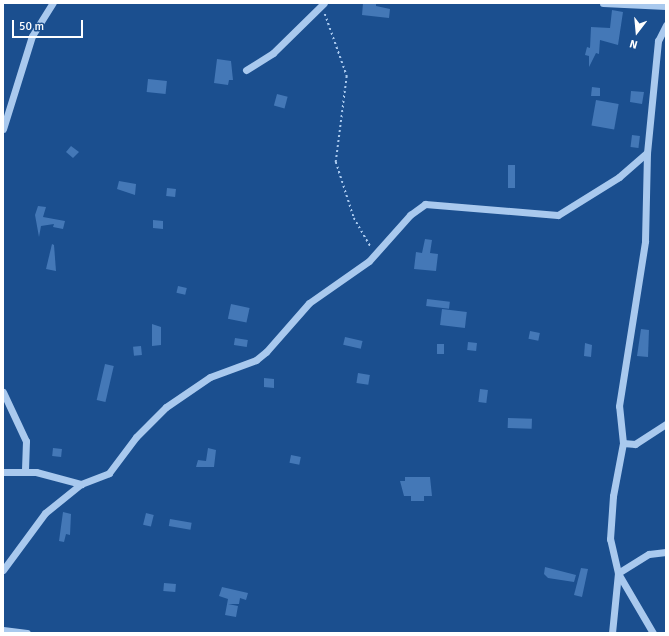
<!DOCTYPE html>
<style>
body{margin:0}
#map{position:relative;width:669px;height:636px;overflow:hidden;background:#1b4f8f;font-family:Signika,sans-serif}
div>[style]{position:absolute}
[style*='--x']{left:calc(var(--x)*1px);top:calc(var(--y)*1px);width:calc(var(--w)*1px);rotate:calc(var(--a)*1deg)}
.building>*{inset:0;background:#4478b7;transform-origin:0 0}
.path>*{height:1.5px;margin-top:-0.75px;transform-origin:0;background:repeating-linear-gradient(90deg,#a9c9ee 0 2px,transparent 0 5px)}
.minor>*{height:7px;margin:-3.5px;padding:0 3.5px;transform-origin:3.5px;border-radius:3.5px;background:#a9c9ee}
span{translate:-50% -50%;white-space:nowrap;text-align:center;line-height:1.15;-webkit-text-stroke:3px #1b4f8f;paint-order:stroke}
.frame{position:absolute;inset:0;border:4px solid #fff;pointer-events:none}
.north{position:absolute;left:617px;top:12px;width:40px;height:40px;-webkit-text-stroke:3px #1b4f8f;paint-order:stroke;rotate:196deg;font-size:11px;font-weight:700;line-height:16px;text-align:center;color:#fff}
.north::after{content:'';display:block;margin:auto;width:14px;height:18px;background:#fff;clip-path:polygon(50% 0,100% 100%,50% 72%,0 100%)}
.scale{position:absolute;left:12px;top:20px;width:71px;height:18px;box-sizing:border-box;border:2px solid #fff;border-top:0;padding-left:5px;font-size:12px;line-height:14px;white-space:nowrap;color:#fff;-webkit-text-stroke:3px #1b4f8f;paint-order:stroke}
</style>
<div id="map">
<div class="building">
<div style="clip-path:polygon(363px 3px,376px 3px,376px 6px,390px 9px,389px 18px,362px 15px)"></div>
<div style="clip-path:polygon(612px 10px,623px 12px,618px 45px,600px 40px,599px 54px,596px 53px,589px 67px,589px 56px,585px 55px,587px 47px,590px 48px,591px 27px,610px 28px)"></div>
<div style="clip-path:polygon(217px 59px,231px 61px,233px 80px,229px 80px,228px 85px,214px 83px)"></div>
<div style="left:148px;top:79px;width:19px;height:13px;rotate:6deg"></div>
<div style="clip-path:polygon(592px 87px,600px 88px,600px 96px,591px 96px)"></div>
<div style="clip-path:polygon(631px 91px,644px 92px,642px 104px,630px 102px)"></div>
<div style="left:277px;top:94px;width:11px;height:12px;rotate:15deg"></div>
<div style="left:596px;top:100px;width:23px;height:26px;rotate:10deg"></div>
<div style="left:632px;top:135px;width:8px;height:12px;rotate:7deg"></div>
<div style="clip-path:polygon(71px 146px,79px 152px,73px 158px,66px 152px)"></div>
<div style="left:508px;top:165px;width:7px;height:23px"></div>
<div style="clip-path:polygon(119px 181px,136px 184px,135px 195px,117px 189px)"></div>
<div style="left:167px;top:188px;width:9px;height:8px;rotate:6deg"></div>
<div style="clip-path:polygon(38px 206px,46px 207px,43px 217px,65px 221px,63px 229px,53px 227px,54px 224px,41px 226px,39px 237px,35px 215px)"></div>
<div style="clip-path:polygon(153px 220px,163px 221px,163px 229px,153px 228px)"></div>
<div style="clip-path:polygon(425px 239px,432px 240px,430px 253px,438px 254px,436px 271px,414px 269px,416px 252px,422px 253px)"></div>
<div style="clip-path:polygon(52px 244px,54px 245px,56px 271px,46px 269px)"></div>
<div style="left:178px;top:286px;width:9px;height:7px;rotate:13deg"></div>
<div style="left:427px;top:299px;width:23px;height:7px;rotate:7deg"></div>
<div style="left:231px;top:304px;width:19px;height:15px;rotate:12deg"></div>
<div style="left:442px;top:309px;width:25px;height:16px;rotate:7deg"></div>
<div style="clip-path:polygon(152px 324px,161px 327px,161px 345px,152px 346px)"></div>
<div style="clip-path:polygon(641px 329px,649px 330px,648px 357px,637px 356px)"></div>
<div style="left:530px;top:331px;width:10px;height:8px;rotate:11deg"></div>
<div style="left:345px;top:337px;width:18px;height:8px;rotate:13deg"></div>
<div style="left:235px;top:338px;width:13px;height:7px;rotate:9deg"></div>
<div style="left:468px;top:342px;width:9px;height:8px;rotate:6deg"></div>
<div style="clip-path:polygon(585px 343px,592px 345px,591px 357px,584px 356px)"></div>
<div style="left:437px;top:344px;width:7px;height:10px"></div>
<div style="left:141px;top:346px;width:9px;height:8px;rotate:84deg"></div>
<div style="left:105px;top:364px;width:9px;height:37px;rotate:13deg"></div>
<div style="left:358px;top:373px;width:12px;height:10px;rotate:9deg"></div>
<div style="clip-path:polygon(264px 378px,274px 379px,274px 388px,264px 387px)"></div>
<div style="left:480px;top:389px;width:8px;height:13px;rotate:7deg"></div>
<div style="left:508px;top:418px;width:24px;height:10px;rotate:2deg"></div>
<div style="left:53px;top:448px;width:9px;height:8px;rotate:6deg"></div>
<div style="clip-path:polygon(208px 448px,216px 450px,214px 467px,196px 467px,198px 460px,206px 461px)"></div>
<div style="left:291px;top:455px;width:10px;height:8px;rotate:11deg"></div>
<div style="clip-path:polygon(405px 477px,430px 477px,432px 496px,424px 496px,424px 501px,411px 501px,411px 496px,404px 496px,400px 481px,405px 481px)"></div>
<div style="clip-path:polygon(63px 512px,71px 514px,70px 535px,66px 534px,64px 542px,59px 541px)"></div>
<div style="left:146px;top:513px;width:8px;height:12px;rotate:14deg"></div>
<div style="left:170px;top:519px;width:22px;height:7px;rotate:10deg"></div>
<div style="clip-path:polygon(545px 567px,576px 575px,574px 582px,548px 578px,544px 574px)"></div>
<div style="clip-path:polygon(581px 568px,588px 569px,582px 597px,574px 595px)"></div>
<div style="left:164px;top:583px;width:12px;height:8px;rotate:5deg"></div>
<div style="clip-path:polygon(222px 587px,248px 593px,246px 600px,240px 598px,239px 604px,228px 604px,238px 606px,236px 617px,225px 615px,228px 599px,219px 596px)"></div>
</div>
<div class="path">
<div style="--x:325;--y:14;--w:66;--a:70.5"></div>
<div style="--x:347;--y:76;--w:87;--a:97.3"></div>
<div style="--x:336;--y:162;--w:59;--a:72.2"></div>
<div style="--x:354;--y:218;--w:34;--a:60"></div>
</div>
<div class="minor">
<div style="--x:603;--y:3;--w:63;--a:2.7"></div>
<div style="--x:246;--y:70;--w:32;--a:-32"></div>
<div style="--x:273;--y:53;--w:71;--a:-44.4"></div>
<div style="--x:3;--y:129;--w:97;--a:-72.7"></div>
<div style="--x:32;--y:36;--w:39;--a:-58"></div>
<div style="--x:3;--y:392;--w:54;--a:64.9"></div>
<div style="--x:26;--y:441;--w:30;--a:92"></div>
<div style="--x:623;--y:443;--w:12;--a:5"></div>
<div style="--x:635;--y:444;--w:37;--a:-33"></div>
<div style="--x:3;--y:472;--w:33;--a:0"></div>
<div style="--x:36;--y:472;--w:47;--a:14.9"></div>
<div style="--x:3;--y:570;--w:71;--a:-53.6"></div>
<div style="--x:45;--y:513;--w:46;--a:-38.9"></div>
<div style="--x:81;--y:484;--w:30;--a:-21"></div>
<div style="--x:109;--y:473;--w:45;--a:-53.1"></div>
<div style="--x:136;--y:437;--w:42;--a:-45"></div>
<div style="--x:166;--y:407;--w:53;--a:-34.3"></div>
<div style="--x:210;--y:377;--w:49;--a:-20.3"></div>
<div style="--x:256;--y:360;--w:13;--a:-39"></div>
<div style="--x:266;--y:352;--w:65;--a:-48.7"></div>
<div style="--x:309;--y:303;--w:73;--a:-35"></div>
<div style="--x:369;--y:261;--w:62;--a:-48.3"></div>
<div style="--x:410;--y:215;--w:19;--a:-36"></div>
<div style="--x:425;--y:204;--w:133;--a:4.7"></div>
<div style="--x:558;--y:215;--w:72;--a:-31.9"></div>
<div style="--x:619;--y:177;--w:37;--a:-41"></div>
<div style="--x:3;--y:630;--w:24;--a:7"></div>
<div style="--x:612;--y:633;--w:60;--a:-84.3"></div>
<div style="--x:618;--y:573;--w:35;--a:-103"></div>
<div style="--x:610;--y:539;--w:43;--a:-86"></div>
<div style="--x:613;--y:496;--w:54;--a:-79.3"></div>
<div style="--x:623;--y:443;--w:37;--a:-96"></div>
<div style="--x:619;--y:406;--w:167;--a:-81"></div>
<div style="--x:645;--y:241;--w:88;--a:-88.7"></div>
<div style="--x:647;--y:153;--w:113;--a:-84.4"></div>
<div style="--x:658;--y:41;--w:18;--a:-63"></div>
<div style="--x:653;--y:633;--w:69;--a:-120.3"></div>
<div style="--x:618;--y:573;--w:36;--a:-32"></div>
<div style="--x:649;--y:554;--w:17;--a:-7"></div>
</div>
<div class="frame"></div>
<div class="north">N</div>
<div class="scale">50 m</div>
</div>
